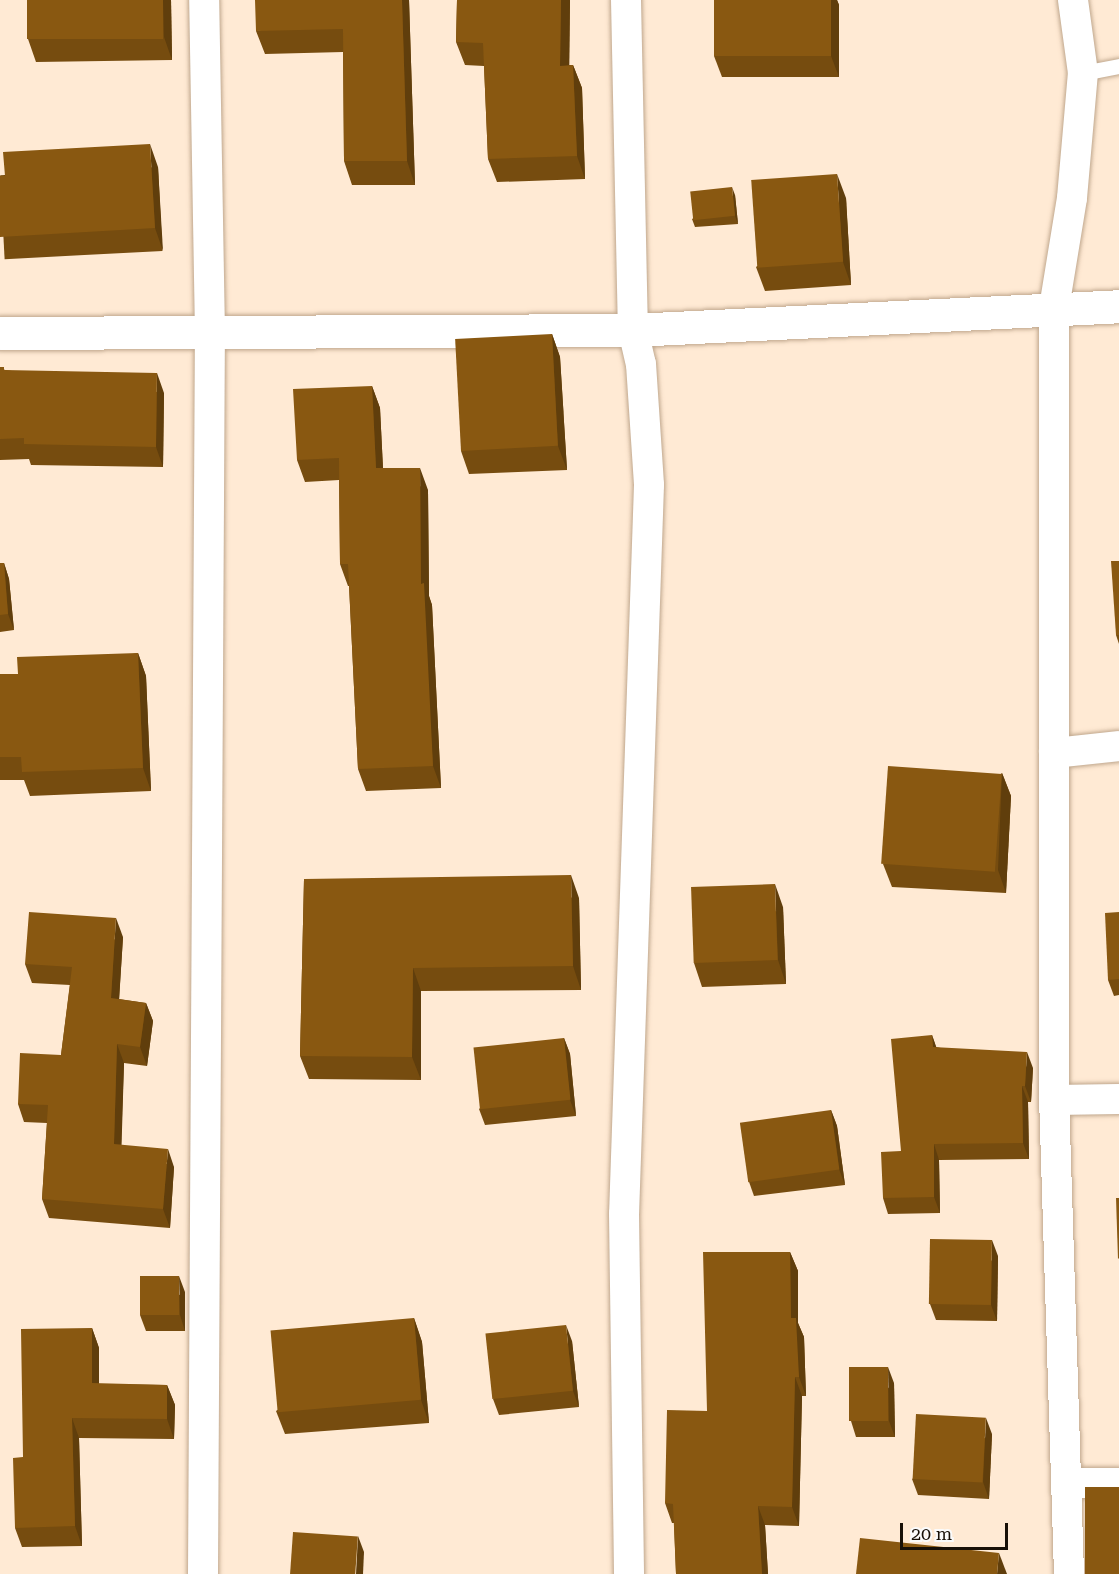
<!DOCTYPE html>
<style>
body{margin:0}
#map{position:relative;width:1119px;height:1574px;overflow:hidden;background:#ffead4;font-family:"Roboto Serif",serif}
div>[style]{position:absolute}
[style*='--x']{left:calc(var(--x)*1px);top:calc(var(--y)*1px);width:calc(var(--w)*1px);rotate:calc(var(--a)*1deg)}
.roads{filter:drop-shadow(0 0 2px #c0a78d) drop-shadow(0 0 2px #c0a78d)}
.service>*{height:15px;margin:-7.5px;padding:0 7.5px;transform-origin:7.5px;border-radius:7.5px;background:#fff}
.minor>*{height:30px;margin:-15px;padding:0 15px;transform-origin:15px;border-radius:15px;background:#fff}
.tertiary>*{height:33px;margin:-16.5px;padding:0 16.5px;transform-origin:16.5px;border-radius:16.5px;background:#fff}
.wall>*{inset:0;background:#764c0f;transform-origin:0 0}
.shaded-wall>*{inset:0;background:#603e0c}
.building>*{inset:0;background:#895811;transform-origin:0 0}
span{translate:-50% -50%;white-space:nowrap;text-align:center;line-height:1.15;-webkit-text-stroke:4.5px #fbfbfb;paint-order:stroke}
.scale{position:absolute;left:900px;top:1523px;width:108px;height:27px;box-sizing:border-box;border:3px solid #181007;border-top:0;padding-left:8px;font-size:18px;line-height:21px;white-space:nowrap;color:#181007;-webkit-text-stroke:4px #fbfbfb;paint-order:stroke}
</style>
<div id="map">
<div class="roads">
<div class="service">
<div style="--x:1083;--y:73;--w:37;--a:-11"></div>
</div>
<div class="minor">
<div style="--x:626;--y:0;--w:330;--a:88.8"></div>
<div style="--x:633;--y:330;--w:35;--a:77"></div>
<div style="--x:641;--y:364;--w:121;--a:86.2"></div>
<div style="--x:649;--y:485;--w:729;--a:91.96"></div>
<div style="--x:624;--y:1214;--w:360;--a:89.2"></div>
<div style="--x:1054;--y:753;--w:65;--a:-6.1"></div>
<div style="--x:1054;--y:1100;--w:65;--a:-0.9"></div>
<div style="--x:1068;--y:1483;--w:51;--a:0"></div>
<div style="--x:203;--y:1574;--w:1240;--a:-89.68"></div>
<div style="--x:210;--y:334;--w:334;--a:-91"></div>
<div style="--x:1069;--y:1574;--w:474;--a:-91.8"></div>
<div style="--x:1054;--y:1100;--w:792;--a:-90"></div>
<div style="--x:1054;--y:308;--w:111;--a:-80.7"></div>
<div style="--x:1072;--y:198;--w:125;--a:-85"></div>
<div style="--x:1083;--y:73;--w:74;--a:-97.8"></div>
</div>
<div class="tertiary">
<div style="--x:0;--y:333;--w:633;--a:-0.27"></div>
<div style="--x:633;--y:330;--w:487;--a:-2.8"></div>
</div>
</div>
<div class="wall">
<div style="clip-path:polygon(27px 0,171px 0,172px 60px,36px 62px,28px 39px)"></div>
<div style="clip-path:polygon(409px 0,415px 185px,352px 185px,344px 161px,343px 52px,265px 54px,256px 31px)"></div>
<div style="clip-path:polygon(457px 0,570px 0,569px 65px,573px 65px,582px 88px,585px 179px,497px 182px,488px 159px,484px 66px,465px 65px,456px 42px)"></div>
<div style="clip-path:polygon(714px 0,837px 0,839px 5px,839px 77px,722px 77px,714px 56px)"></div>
<div style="left:158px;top:167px;width:84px;height:158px;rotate:87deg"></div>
<div style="clip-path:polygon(735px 195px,738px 224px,695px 227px,692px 219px)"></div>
<div style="clip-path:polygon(846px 198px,851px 285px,765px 291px,756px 267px)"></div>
<div style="clip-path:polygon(552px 334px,560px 357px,567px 470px,469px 474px,461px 451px)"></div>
<div style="clip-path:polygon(0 367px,5px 370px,164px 393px,163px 467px,31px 465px,29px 459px,0 460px)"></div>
<div style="clip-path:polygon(372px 386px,380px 408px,383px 468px,428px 490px,429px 596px,432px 605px,441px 788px,366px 791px,358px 769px,349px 586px,348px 586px,340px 564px,339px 480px,305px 482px,297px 460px)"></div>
<div style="clip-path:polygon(0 560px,0 563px,4px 563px,9px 579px,14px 630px,0 632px)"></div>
<div style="clip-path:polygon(1119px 561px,1119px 644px,1116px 635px)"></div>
<div style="clip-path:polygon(138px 653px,146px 676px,151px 791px,30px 796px,24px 780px,0 780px,0 674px,18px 674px)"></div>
<div style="clip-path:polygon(1002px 773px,1011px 796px,1006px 893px,892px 887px,883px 864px)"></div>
<div style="clip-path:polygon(304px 879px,579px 898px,581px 990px,421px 991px,421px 1080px,309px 1079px,300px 1056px)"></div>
<div style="clip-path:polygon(783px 907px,786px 984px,702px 987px,694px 963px)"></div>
<div style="clip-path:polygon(1119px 912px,1119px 995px,1114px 996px,1108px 980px)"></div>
<div style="clip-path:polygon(123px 937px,119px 999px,146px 1003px,153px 1021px,147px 1066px,124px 1063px,121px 1145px,174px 1167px,170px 1228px,49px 1218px,42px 1199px,47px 1123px,24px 1122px,18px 1104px,61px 1055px,70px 985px,32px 983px,25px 964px)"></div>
<div style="clip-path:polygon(932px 1035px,936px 1047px,1033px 1068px,1031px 1102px,1028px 1102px,1029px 1159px,939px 1160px,940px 1213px,888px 1214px,883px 1198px,901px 1151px)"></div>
<div style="clip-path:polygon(564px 1038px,570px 1054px,576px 1116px,485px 1125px,479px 1109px)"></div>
<div style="clip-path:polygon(831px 1110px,837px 1126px,845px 1185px,754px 1196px,748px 1179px)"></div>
<div style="clip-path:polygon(790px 1252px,798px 1271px,798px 1323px,804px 1337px,806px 1396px,802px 1396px,799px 1526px,765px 1525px,768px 1574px,676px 1574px,674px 1523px,672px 1523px,665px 1503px,707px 1411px)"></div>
<div style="clip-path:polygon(998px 1256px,997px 1321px,936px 1320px,930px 1304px)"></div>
<div style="clip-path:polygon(185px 1292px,185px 1331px,146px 1331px,140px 1315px)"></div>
<div style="clip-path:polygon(414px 1318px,422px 1342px,429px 1423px,285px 1434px,276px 1411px)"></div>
<div style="clip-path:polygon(92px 1328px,99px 1348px,99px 1384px,167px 1385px,175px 1405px,174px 1439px,79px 1438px,82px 1546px,22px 1547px,15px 1528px,23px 1457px)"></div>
<div style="clip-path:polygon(572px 1341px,579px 1407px,499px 1415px,493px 1399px)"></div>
<div style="clip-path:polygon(894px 1383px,895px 1437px,856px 1437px,851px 1421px)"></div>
<div style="clip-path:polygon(992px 1434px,989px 1499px,918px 1495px,912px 1479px)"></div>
</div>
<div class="shaded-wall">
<div style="clip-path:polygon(163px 0,171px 0,172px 60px,164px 37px)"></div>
<div style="clip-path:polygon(402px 0,409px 0,415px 185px,407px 161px)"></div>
<div style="clip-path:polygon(561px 0,570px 0,569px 89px,560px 66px)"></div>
<div style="clip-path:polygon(831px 0,837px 0,839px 5px,839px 77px,831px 56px)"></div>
<div style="clip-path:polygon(573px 65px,582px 88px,585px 179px,577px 156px)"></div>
<div style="clip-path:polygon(150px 144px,158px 167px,163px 251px,155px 228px)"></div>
<div style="clip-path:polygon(837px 174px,846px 198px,851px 285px,843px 262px)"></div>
<div style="clip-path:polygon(732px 187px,735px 195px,738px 224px,735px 216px)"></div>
<div style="clip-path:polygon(552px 334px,560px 357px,567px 470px,558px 446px)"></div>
<div style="clip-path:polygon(157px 373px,164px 393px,163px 467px,156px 447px)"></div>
<div style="clip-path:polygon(372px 386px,380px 408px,384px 490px,376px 468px)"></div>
<div style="clip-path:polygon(420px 468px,428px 490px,429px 596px,432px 605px,441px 788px,433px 766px,421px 584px)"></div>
<div style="clip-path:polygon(4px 563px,9px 579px,14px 630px,8px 614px)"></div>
<div style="clip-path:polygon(138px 653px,146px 676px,151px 791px,143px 768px)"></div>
<div style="clip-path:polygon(1002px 773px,1011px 796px,1006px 893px,998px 870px)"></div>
<div style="clip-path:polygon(571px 875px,579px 898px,581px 990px,573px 966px)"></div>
<div style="clip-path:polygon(775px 884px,783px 907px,786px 984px,778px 960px)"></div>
<div style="clip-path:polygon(116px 918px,123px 937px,118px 1017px,111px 998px)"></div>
<div style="clip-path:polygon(413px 968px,421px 991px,421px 1080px,412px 1057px)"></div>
<div style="clip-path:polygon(146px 1003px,153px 1021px,147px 1066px,140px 1047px)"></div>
<div style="clip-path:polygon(932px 1035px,938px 1052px,933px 1047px)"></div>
<div style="clip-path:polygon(564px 1038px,570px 1054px,576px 1116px,570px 1100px)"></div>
<div style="clip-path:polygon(117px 1044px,124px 1063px,121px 1163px,114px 1144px)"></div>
<div style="clip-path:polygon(1027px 1052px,1033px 1068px,1031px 1102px,1025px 1086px)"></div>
<div style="clip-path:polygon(1022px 1086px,1028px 1102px,1029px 1159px,1023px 1143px)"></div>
<div style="clip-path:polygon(831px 1110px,837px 1126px,845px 1185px,839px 1169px)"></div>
<div style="clip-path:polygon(934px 1144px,939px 1160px,940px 1213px,934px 1197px)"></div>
<div style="clip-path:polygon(168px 1149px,174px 1167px,170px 1228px,163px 1209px)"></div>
<div style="clip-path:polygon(992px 1240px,998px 1256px,997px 1321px,991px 1305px)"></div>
<div style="clip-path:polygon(790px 1252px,798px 1271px,798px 1323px,804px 1337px,806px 1396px,799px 1377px,791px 1318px)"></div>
<div style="clip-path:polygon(179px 1276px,185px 1292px,185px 1331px,180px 1315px)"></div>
<div style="clip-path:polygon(414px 1318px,422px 1342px,429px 1423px,421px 1400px)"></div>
<div style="clip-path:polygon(566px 1325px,572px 1341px,579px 1407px,573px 1391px)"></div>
<div style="clip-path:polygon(92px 1328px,99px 1348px,99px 1403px,92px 1383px)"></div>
<div style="clip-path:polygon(888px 1367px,894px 1383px,895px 1437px,889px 1421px)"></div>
<div style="clip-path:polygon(795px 1377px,802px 1396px,799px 1526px,792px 1507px)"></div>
<div style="clip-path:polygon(167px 1385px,175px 1405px,174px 1439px,167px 1419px)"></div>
<div style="clip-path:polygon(72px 1418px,79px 1438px,82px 1546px,75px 1526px)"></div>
<div style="clip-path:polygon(986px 1418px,992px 1434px,989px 1499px,983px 1482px)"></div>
<div style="clip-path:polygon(758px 1506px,765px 1525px,768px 1574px,762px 1574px)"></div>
<div style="clip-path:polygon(358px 1536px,364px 1552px,363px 1574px,356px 1574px)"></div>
<div style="clip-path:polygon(999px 1553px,1007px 1574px,997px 1574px)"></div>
</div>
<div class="building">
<div style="left:27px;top:0;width:136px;height:39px"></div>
<div style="clip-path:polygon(255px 0,402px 0,407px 161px,344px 161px,343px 29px,256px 31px)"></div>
<div style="clip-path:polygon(457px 0,561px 0,560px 66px,573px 65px,577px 156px,488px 159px,483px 43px,456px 42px)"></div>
<div style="left:714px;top:0;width:117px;height:56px"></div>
<div style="clip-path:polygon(150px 144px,155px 228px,0 237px,0 176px,5px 176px,3px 152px)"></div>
<div style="left:837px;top:174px;width:88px;height:86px;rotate:86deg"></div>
<div style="left:732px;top:187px;width:29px;height:42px;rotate:84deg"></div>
<div style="left:552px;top:334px;width:112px;height:97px;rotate:87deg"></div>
<div style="clip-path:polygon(0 367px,4px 367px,4px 370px,157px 373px,156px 447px,24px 444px,24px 438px,0 439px)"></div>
<div style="clip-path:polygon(372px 386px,376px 468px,420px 468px,421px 584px,424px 583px,433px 766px,358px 769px,348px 564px,340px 564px,339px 458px,297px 460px,293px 389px)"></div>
<div style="clip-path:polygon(1111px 561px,1119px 561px,1119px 635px,1116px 635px)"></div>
<div style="clip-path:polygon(0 563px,4px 563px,8px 614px,0 615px)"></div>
<div style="clip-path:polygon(138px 653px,143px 768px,22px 772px,21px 757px,0 757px,0 674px,18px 674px,17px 657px)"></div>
<div style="left:888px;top:766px;width:114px;height:98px;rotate:4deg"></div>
<div style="clip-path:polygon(571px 875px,573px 966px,413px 968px,412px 1057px,300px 1056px,304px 879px)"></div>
<div style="left:775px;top:884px;width:76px;height:84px;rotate:88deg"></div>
<div style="clip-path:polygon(29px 912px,116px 918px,111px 998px,146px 1003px,140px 1047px,117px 1044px,114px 1144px,168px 1149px,163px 1209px,42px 1199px,48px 1105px,18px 1104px,20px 1053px,61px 1055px,72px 967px,25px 964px)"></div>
<div style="clip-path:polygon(1119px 912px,1119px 979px,1108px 980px,1105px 913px)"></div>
<div style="clip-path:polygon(932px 1035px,933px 1047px,1027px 1052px,1025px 1086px,1022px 1086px,1023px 1143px,934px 1144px,934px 1197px,883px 1198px,881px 1152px,901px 1151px,891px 1039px)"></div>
<div style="left:564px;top:1038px;width:62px;height:91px;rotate:84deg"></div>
<div style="left:831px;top:1110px;width:60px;height:92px;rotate:82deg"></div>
<div style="clip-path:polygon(1116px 1198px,1119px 1198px,1119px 1258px,1118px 1259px)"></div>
<div style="left:930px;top:1239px;width:62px;height:65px;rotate:1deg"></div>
<div style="clip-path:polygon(703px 1252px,790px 1252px,791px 1318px,796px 1318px,799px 1377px,795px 1377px,792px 1507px,758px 1506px,762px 1574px,676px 1574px,673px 1504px,665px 1503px,667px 1410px,707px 1411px)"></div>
<div style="left:140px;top:1276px;width:39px;height:39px"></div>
<div style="left:414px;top:1318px;width:82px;height:144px;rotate:85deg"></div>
<div style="left:566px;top:1325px;width:66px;height:81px;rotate:84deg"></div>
<div style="clip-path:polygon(92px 1328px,92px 1383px,167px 1385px,167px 1419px,72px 1418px,75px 1526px,15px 1528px,13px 1458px,23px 1457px,21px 1329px)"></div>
<div style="left:849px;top:1367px;width:39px;height:54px"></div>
<div style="left:916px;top:1414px;width:70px;height:65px;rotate:3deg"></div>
<div style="left:1119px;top:1487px;width:87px;height:34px;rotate:90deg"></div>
<div style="left:293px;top:1532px;width:65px;height:42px;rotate:4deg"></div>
<div style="clip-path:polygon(860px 1538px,999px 1553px,997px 1574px,856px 1574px)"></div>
</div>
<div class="scale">20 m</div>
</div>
